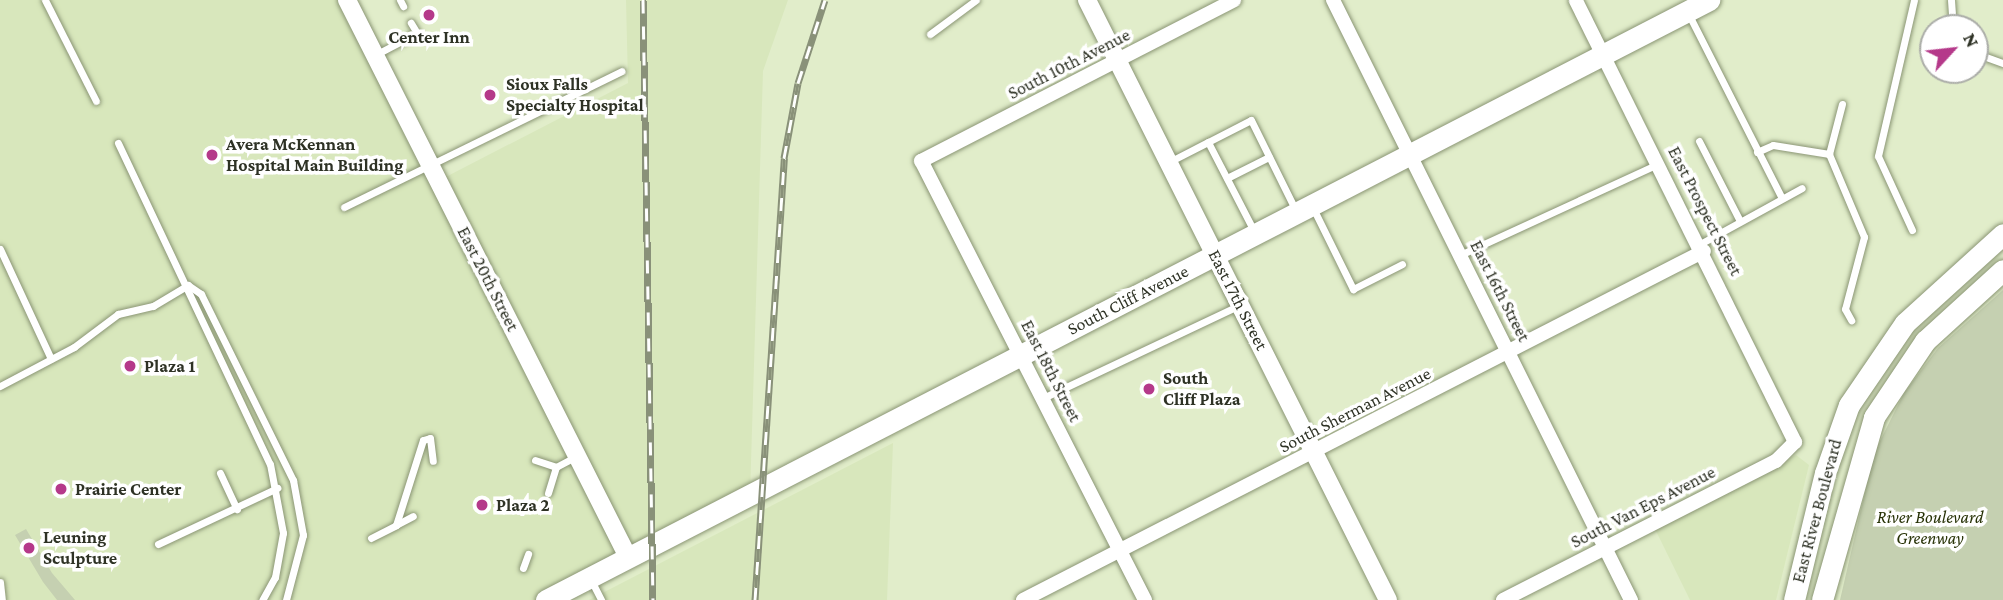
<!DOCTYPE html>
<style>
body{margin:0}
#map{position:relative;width:2003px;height:600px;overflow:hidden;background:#e1edca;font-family:"Crimson Pro",serif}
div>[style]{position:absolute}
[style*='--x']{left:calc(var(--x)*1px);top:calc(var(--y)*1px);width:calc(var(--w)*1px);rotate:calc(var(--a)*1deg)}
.built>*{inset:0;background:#d8e7bc}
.green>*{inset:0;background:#c5d0b1}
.roads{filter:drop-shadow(0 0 2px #8a9574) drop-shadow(0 0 2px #8a9574)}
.service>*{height:7px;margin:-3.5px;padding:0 3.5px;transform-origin:3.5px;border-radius:3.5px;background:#fff}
.minor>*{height:14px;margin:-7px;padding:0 7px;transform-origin:7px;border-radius:7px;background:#fff}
.tertiary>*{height:18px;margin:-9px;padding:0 9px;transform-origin:9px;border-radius:9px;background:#fff}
.secondary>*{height:21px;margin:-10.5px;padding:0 10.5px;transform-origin:10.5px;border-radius:10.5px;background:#fff}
.rail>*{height:7px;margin-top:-3.5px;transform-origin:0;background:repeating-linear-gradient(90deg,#fff 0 13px,#899179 0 26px);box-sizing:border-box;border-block:2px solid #899179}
.dots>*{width:19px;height:19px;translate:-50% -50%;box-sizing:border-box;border:4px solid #fff;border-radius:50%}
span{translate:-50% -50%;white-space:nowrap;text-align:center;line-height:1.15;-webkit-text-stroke:7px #fff;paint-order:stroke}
.poi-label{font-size:18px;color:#2e3225;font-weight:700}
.left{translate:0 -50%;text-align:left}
.street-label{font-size:18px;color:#2e3225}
.park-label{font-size:18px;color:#273206;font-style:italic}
.north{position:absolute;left:1919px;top:14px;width:70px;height:70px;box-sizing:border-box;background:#fff;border:2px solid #abada8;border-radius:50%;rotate:63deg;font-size:19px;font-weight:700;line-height:28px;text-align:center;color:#2e3225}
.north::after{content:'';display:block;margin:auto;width:24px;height:32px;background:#b5398a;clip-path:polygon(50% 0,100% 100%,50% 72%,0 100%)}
</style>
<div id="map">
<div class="built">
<div style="clip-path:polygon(0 0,347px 0,438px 181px,628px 83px,626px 0,788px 0,763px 71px,750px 495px,546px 600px,0 600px)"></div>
<div style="clip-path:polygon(893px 443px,887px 600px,589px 600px)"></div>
<div style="clip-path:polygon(1796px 455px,1809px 465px,1776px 600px,1690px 600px,1655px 529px)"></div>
</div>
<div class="green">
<div style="clip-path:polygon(2003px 290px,2003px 600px,1840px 600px,1874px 453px,1904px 393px,1938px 348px)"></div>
<div style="clip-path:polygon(26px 529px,52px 573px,75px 600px,57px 600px,43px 582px,15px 535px)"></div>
</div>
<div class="roads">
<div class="service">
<div style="--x:45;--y:0;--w:113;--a:63.2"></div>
<div style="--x:400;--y:0;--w:7;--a:63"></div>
<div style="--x:1951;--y:0;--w:28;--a:86"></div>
<div style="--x:1689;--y:15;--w:205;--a:63.1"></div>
<div style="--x:930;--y:34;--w:57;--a:-36.5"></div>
<div style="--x:1975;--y:53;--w:30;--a:20"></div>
<div style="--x:375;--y:55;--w:47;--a:-27.6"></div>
<div style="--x:417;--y:33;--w:12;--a:-121"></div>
<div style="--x:1842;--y:104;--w:52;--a:104.6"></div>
<div style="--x:1829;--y:154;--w:90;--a:67.1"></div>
<div style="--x:1864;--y:237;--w:74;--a:104.8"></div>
<div style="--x:1845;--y:309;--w:13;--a:61"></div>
<div style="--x:1699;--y:141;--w:90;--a:62.9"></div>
<div style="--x:1208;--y:142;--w:48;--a:-27.1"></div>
<div style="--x:1251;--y:120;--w:99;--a:63.7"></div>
<div style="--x:118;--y:143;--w:355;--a:64.7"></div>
<div style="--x:270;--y:464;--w:70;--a:79.3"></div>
<div style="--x:283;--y:533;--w:45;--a:100.3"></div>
<div style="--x:275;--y:577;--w:26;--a:119"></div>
<div style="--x:1757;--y:152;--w:17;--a:-24"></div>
<div style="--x:1773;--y:145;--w:57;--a:9.1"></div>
<div style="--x:1169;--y:162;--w:44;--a:-27.1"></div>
<div style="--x:1208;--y:142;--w:102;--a:62.7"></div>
<div style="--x:1227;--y:178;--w:47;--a:-26.6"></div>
<div style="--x:1312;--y:206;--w:93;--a:63.7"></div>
<div style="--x:1353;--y:289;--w:55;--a:-27"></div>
<div style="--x:344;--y:207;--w:309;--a:-26.1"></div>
<div style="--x:1912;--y:230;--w:81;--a:-114.7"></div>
<div style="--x:1878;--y:156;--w:160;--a:-77"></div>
<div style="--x:1700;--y:244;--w:116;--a:-28.8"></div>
<div style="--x:0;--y:249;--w:121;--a:65.1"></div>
<div style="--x:1460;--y:255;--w:218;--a:-24.7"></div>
<div style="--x:188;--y:285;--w:16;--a:35"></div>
<div style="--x:201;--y:294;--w:208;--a:63.7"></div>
<div style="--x:293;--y:480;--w:56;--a:79.7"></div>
<div style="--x:303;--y:535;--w:67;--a:104.7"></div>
<div style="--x:0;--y:386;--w:84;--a:-27.8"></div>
<div style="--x:74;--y:347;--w:55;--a:-36.9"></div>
<div style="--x:118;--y:314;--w:36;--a:-13"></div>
<div style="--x:153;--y:306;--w:41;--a:-31"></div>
<div style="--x:1043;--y:398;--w:218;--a:-25.3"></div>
<div style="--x:535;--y:460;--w:22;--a:18"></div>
<div style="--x:220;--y:473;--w:40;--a:65"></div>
<div style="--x:548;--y:493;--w:27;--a:-73"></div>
<div style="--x:556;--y:467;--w:24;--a:-28"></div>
<div style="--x:396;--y:525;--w:19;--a:-28"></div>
<div style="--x:371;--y:538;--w:28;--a:-27"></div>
<div style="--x:396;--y:525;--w:89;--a:-72.4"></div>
<div style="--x:423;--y:440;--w:7;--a:-16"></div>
<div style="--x:430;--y:438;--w:23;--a:83"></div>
<div style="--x:158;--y:544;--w:132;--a:-25.2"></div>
<div style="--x:523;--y:568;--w:15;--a:-70"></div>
<div style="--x:590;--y:578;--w:25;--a:63"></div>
<div style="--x:0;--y:582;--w:18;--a:84"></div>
</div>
<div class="minor">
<div style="--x:1333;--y:0;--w:670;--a:63.59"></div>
<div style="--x:1023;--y:600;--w:765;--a:-27.13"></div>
<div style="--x:1145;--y:600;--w:493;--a:-117"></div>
<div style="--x:921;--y:161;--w:352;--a:-27.2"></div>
<div style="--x:1503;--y:600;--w:306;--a:-27"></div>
<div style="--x:1776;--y:461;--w:27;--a:-45"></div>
<div style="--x:1795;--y:442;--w:493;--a:-116.4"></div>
</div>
<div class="tertiary">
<div style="--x:347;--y:0;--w:624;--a:63.23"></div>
<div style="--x:1087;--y:0;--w:671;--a:63.36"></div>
</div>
<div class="secondary">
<div style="--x:546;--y:600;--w:1309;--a:-27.29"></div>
<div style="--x:1794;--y:600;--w:131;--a:-76.3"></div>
<div style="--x:1825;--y:473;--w:72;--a:-70.6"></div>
<div style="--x:1849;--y:405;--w:99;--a:-55.7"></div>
<div style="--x:1905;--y:323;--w:132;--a:-42.2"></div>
<div style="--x:1822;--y:600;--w:190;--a:-74.1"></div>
<div style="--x:1874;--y:417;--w:92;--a:-56.1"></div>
<div style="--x:1925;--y:341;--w:105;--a:-42.3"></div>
</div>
</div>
<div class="rail">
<div style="--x:643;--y:0;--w:600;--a:89.05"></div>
<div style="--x:755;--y:600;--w:443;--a:-86.2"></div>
<div style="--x:784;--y:158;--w:76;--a:-79.4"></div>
<div style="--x:798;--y:83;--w:87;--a:-72"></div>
</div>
<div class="dots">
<div style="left:429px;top:15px;background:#b5398a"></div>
<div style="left:490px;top:95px;background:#b5398a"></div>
<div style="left:212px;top:155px;background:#b5398a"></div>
<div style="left:130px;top:366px;background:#b5398a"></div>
<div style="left:1149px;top:389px;background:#b5398a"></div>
<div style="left:61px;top:489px;background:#b5398a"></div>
<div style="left:482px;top:505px;background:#b5398a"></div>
<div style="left:29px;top:548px;background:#b5398a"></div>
</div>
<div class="poi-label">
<span style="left:429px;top:37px">Center Inn</span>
<span class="left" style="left:506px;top:95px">Sioux Falls<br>Specialty Hospital</span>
<span class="left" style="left:226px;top:155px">Avera McKennan<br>Hospital Main Building</span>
<span class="left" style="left:144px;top:366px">Plaza 1</span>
<span class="left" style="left:1163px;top:389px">South<br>Cliff Plaza</span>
<span class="left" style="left:75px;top:489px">Prairie Center</span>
<span class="left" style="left:496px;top:505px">Plaza 2</span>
<span class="left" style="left:43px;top:548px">Leuning<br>Sculpture</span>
</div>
<div class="street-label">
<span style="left:1069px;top:64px;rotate:-27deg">South 10th Avenue</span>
<span style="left:1705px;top:211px;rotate:63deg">East Prospect Street</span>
<span style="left:488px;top:279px;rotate:63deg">East 20th Street</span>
<span style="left:1500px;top:291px;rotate:63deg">East 16th Street</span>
<span style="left:1128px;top:300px;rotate:-27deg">South Cliff Avenue</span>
<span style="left:1238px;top:300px;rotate:63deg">East 17th Street</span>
<span style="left:1051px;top:371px;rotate:63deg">East 18th Street</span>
<span style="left:1355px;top:410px;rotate:-27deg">South Sherman Avenue</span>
<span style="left:1643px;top:507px;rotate:-27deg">South Van Eps Avenue</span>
<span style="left:1817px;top:511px;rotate:-75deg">East River Boulevard</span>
</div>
<div class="park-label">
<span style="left:1930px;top:528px">River Boulevard<br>Greenway</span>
</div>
<div class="north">N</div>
</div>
